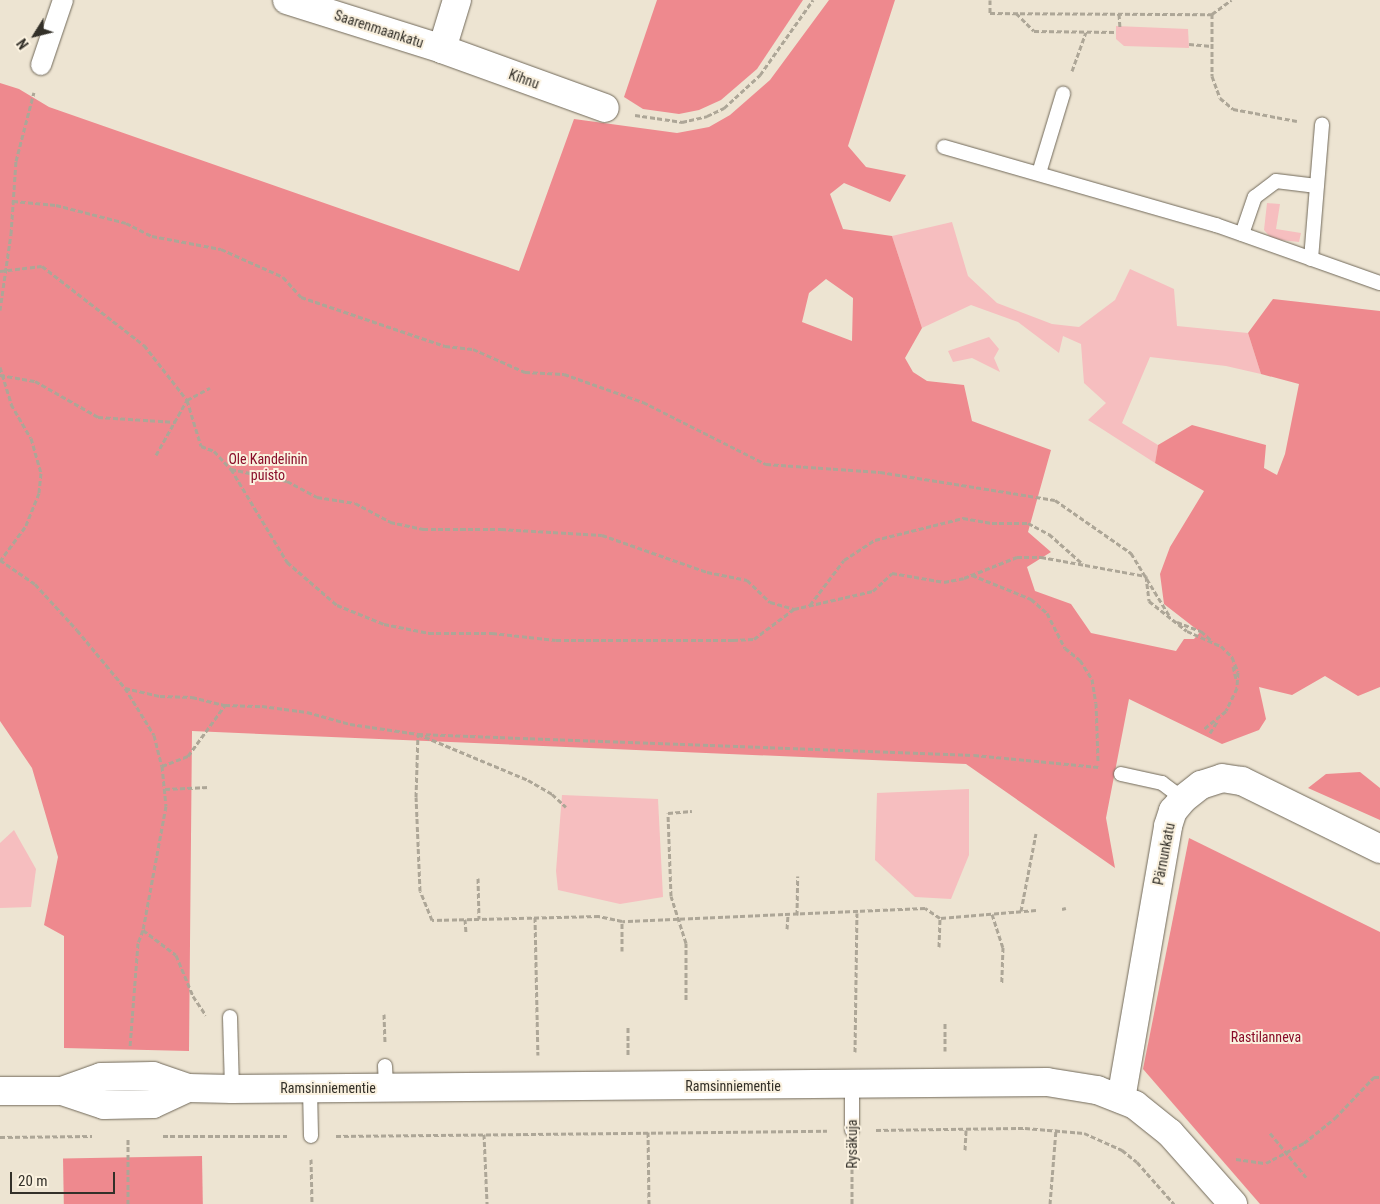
<!DOCTYPE html>
<meta charset="utf-8">
<style>
body{margin:0}
#map{position:relative;width:1380px;height:1204px;overflow:hidden;background:#ede4d2;font-family:"Roboto Condensed",sans-serif}
div>[style]{position:absolute}
[style*='--x']{left:calc(var(--x)*1px);top:calc(var(--y)*1px);width:calc(var(--w)*1px);rotate:calc(var(--a)*1deg)}
.green>*{inset:0;background:#f6bebf}
.forest>*{inset:0;background:#ee898e;transform-origin:0 0}
.path>*{height:3px;margin-top:-1.5px;transform-origin:0;background:repeating-linear-gradient(90deg,#ada697 0 5px,transparent 0 7.5px)}
.roads{filter:drop-shadow(0 0 1px #71695a) drop-shadow(0 0 1px #71695a)}
.service>*{height:14px;margin:-7px;padding:0 7px;transform-origin:7px;border-radius:7px;background:#fff}
.pedestrian>*{height:20px;margin:-10px;padding:0 10px;transform-origin:10px;border-radius:10px;background:#fff}
.minor>*{height:28px;margin:-14px;padding:0 14px;transform-origin:14px;border-radius:14px;background:#fff}
.tertiary>*{height:28px;margin:-14px;padding:0 14px;transform-origin:14px;border-radius:14px;background:#fff}
span{translate:-50% -50%;white-space:nowrap;text-align:center;line-height:1.15;-webkit-text-stroke:4px #faf1df;paint-order:stroke}
.street-label{font-size:14px;color:#333029}
.park-label{font-size:14px;color:#890d29}
.north{position:absolute;left:10px;top:10px;width:50px;height:50px;-webkit-text-stroke:4px #faf1df;paint-order:stroke;rotate:234deg;font-size:14px;font-weight:700;line-height:20px;text-align:center;color:#333029}
.north::after{content:'';display:block;margin:auto;width:18px;height:22px;background:#333029;clip-path:polygon(50% 0,100% 100%,50% 72%,0 100%)}
.scale{position:absolute;left:10px;top:1172px;width:105px;height:22px;box-sizing:border-box;border:2px solid #333029;border-top:0;padding-left:6px;font-size:15px;line-height:18px;white-space:nowrap;color:#333029;-webkit-text-stroke:4px #faf1df;paint-order:stroke}
</style>
<div id="map">
<div class="green">
<div style="clip-path:polygon(1116px 26px,1188px 29px,1189px 48px,1124px 46px,1116px 39px)"></div>
<div style="clip-path:polygon(1267px 203px,1280px 204px,1276px 229px,1301px 233px,1299px 242px,1272px 239px,1264px 230px)"></div>
<div style="clip-path:polygon(952px 222px,968px 276px,997px 303px,1052px 324px,1079px 327px,1115px 300px,1130px 269px,1174px 289px,1177px 326px,1248px 333px,1261px 374px,1226px 366px,1150px 357px,1122px 423px,1158px 445px,1155px 463px,1088px 420px,1106px 403px,1084px 383px,1081px 344px,1063px 336px,1059px 353px,1018px 322px,971px 305px,922px 328px,892px 236px)"></div>
<div style="clip-path:polygon(989px 337px,999px 349px,994px 358px,1000px 372px,972px 358px,953px 362px,948px 351px)"></div>
<div style="clip-path:polygon(969px 789px,969px 855px,951px 899px,915px 897px,875px 860px,877px 793px)"></div>
<div style="clip-path:polygon(562px 795px,658px 799px,663px 897px,620px 904px,558px 890px,556px 871px)"></div>
<div style="clip-path:polygon(14px 830px,36px 869px,31px 907px,0 908px,0 843px)"></div>
</div>
<div class="forest">
<div style="clip-path:polygon(657px 0,803px 0,757px 69px,721px 100px,699px 110px,679px 114px,643px 109px,624px 97px)"></div>
<div style="clip-path:polygon(evenodd,829px 0,895px 0,848px 146px,866px 167px,906px 175px,890px 202px,844px 183px,830px 194px,843px 229px,892px 236px,922px 328px,905px 358px,913px 372px,927px 381px,964px 385px,972px 421px,1051px 450px,1028px 532px,1051px 552px,1027px 567px,1035px 591px,1071px 604px,1091px 633px,1176px 651px,1184px 639px,1194px 639px,1200px 632px,1164px 604px,1160px 574px,1170px 547px,1204px 491px,1155px 463px,1158px 445px,1192px 425px,1266px 445px,1264px 468px,1277px 475px,1285px 454px,1299px 384px,1261px 374px,1248px 333px,1273px 299px,1380px 311px,1380px 687px,1358px 696px,1325px 676px,1292px 695px,1259px 687px,1266px 719px,1259px 730px,1222px 744px,1129px 699px,1106px 818px,1115px 868px,966px 764px,192px 731px,189px 1051px,64px 1048px,64px 936px,44px 925px,58px 857px,32px 768px,0 721px,0 83px,19px 89px,49px 107px,519px 271px,574px 119px,677px 133px,709px 127px,730px 115px,770px 80px,829px 0,826px 279px,853px 298px,852px 341px,802px 322px,809px 293px,826px 279px)"></div>
<div style="clip-path:polygon(1360px 772px,1380px 788px,1380px 820px,1308px 788px,1326px 774px)"></div>
<div style="clip-path:polygon(1189px 838px,1380px 932px,1380px 1204px,1260px 1204px,1143px 1069px)"></div>
<div style="left:202px;top:1156px;width:48px;height:139px;rotate:89deg"></div>
</div>
<div class="path">
<div style="--x:990;--y:0;--w:13;--a:90"></div>
<div style="--x:990;--y:13;--w:222;--a:0.3"></div>
<div style="--x:1212;--y:14;--w:62;--a:90"></div>
<div style="--x:1212;--y:76;--w:23;--a:70"></div>
<div style="--x:1220;--y:98;--w:17;--a:40"></div>
<div style="--x:1233;--y:109;--w:65;--a:10.6"></div>
<div style="--x:1016;--y:13;--w:25;--a:45"></div>
<div style="--x:1034;--y:31;--w:81;--a:0.7"></div>
<div style="--x:1119;--y:14;--w:13;--a:86"></div>
<div style="--x:1212;--y:14;--w:24;--a:-36"></div>
<div style="--x:1189;--y:44;--w:23;--a:5"></div>
<div style="--x:1072;--y:71;--w:41;--a:-70.3"></div>
<div style="--x:635;--y:115;--w:48;--a:8.5"></div>
<div style="--x:682;--y:122;--w:26;--a:-13"></div>
<div style="--x:707;--y:116;--w:19;--a:-25"></div>
<div style="--x:724;--y:108;--w:49;--a:-42.5"></div>
<div style="--x:760;--y:75;--w:92;--a:-54.8"></div>
<div style="--x:13;--y:201;--w:43;--a:5.3"></div>
<div style="--x:56;--y:205;--w:72;--a:14.4"></div>
<div style="--x:126;--y:223;--w:29;--a:27"></div>
<div style="--x:152;--y:236;--w:70;--a:10.7"></div>
<div style="--x:221;--y:249;--w:68;--a:24.3"></div>
<div style="--x:283;--y:277;--w:27;--a:48"></div>
<div style="--x:301;--y:297;--w:152;--a:18.8"></div>
<div style="--x:445;--y:346;--w:28;--a:6"></div>
<div style="--x:473;--y:349;--w:57;--a:23.9"></div>
<div style="--x:525;--y:372;--w:39;--a:3"></div>
<div style="--x:564;--y:374;--w:84;--a:19.5"></div>
<div style="--x:643;--y:402;--w:138;--a:26.8"></div>
<div style="--x:766;--y:464;--w:114;--a:4"></div>
<div style="--x:880;--y:472;--w:177;--a:9.1"></div>
<div style="--x:1055;--y:500;--w:93;--a:34.9"></div>
<div style="--x:1131;--y:553;--w:75;--a:58.6"></div>
<div style="--x:0;--y:271;--w:42;--a:-6.8"></div>
<div style="--x:42;--y:266;--w:129;--a:37.8"></div>
<div style="--x:144;--y:345;--w:70;--a:52"></div>
<div style="--x:187;--y:400;--w:48;--a:73.1"></div>
<div style="--x:201;--y:446;--w:14;--a:21"></div>
<div style="--x:214;--y:451;--w:25;--a:47"></div>
<div style="--x:231;--y:469;--w:57;--a:12.1"></div>
<div style="--x:287;--y:481;--w:34;--a:28"></div>
<div style="--x:317;--y:497;--w:38;--a:9"></div>
<div style="--x:355;--y:503;--w:40;--a:28"></div>
<div style="--x:390;--y:522;--w:34;--a:12"></div>
<div style="--x:423;--y:529;--w:78;--a:0"></div>
<div style="--x:501;--y:529;--w:101;--a:3.4"></div>
<div style="--x:602;--y:535;--w:111;--a:19.4"></div>
<div style="--x:707;--y:572;--w:41;--a:11.3"></div>
<div style="--x:747;--y:580;--w:32;--a:44"></div>
<div style="--x:770;--y:602;--w:25;--a:16"></div>
<div style="--x:794;--y:609;--w:81;--a:-12.8"></div>
<div style="--x:873;--y:591;--w:26;--a:-43"></div>
<div style="--x:892;--y:573;--w:53;--a:9.8"></div>
<div style="--x:944;--y:582;--w:20;--a:-11"></div>
<div style="--x:964;--y:578;--w:57;--a:-21.6"></div>
<div style="--x:1017;--y:557;--w:24;--a:0"></div>
<div style="--x:1041;--y:557;--w:107;--a:10.3"></div>
<div style="--x:1146;--y:576;--w:25;--a:83"></div>
<div style="--x:1149;--y:601;--w:48;--a:38.3"></div>
<div style="--x:1187;--y:631;--w:37;--a:24"></div>
<div style="--x:1221;--y:646;--w:16;--a:45"></div>
<div style="--x:1232;--y:657;--w:16;--a:68"></div>
<div style="--x:1238;--y:672;--w:16;--a:94"></div>
<div style="--x:1237;--y:688;--w:25;--a:116"></div>
<div style="--x:1226;--y:711;--w:28;--a:141"></div>
<div style="--x:0;--y:310;--w:77;--a:-81.8"></div>
<div style="--x:11;--y:234;--w:73;--a:-86.1"></div>
<div style="--x:16;--y:161;--w:71;--a:-75.4"></div>
<div style="--x:0;--y:367;--w:39;--a:73"></div>
<div style="--x:11;--y:404;--w:39;--a:60"></div>
<div style="--x:31;--y:438;--w:36;--a:74"></div>
<div style="--x:41;--y:473;--w:20;--a:96"></div>
<div style="--x:39;--y:493;--w:37;--a:112"></div>
<div style="--x:25;--y:527;--w:42;--a:126.3"></div>
<div style="--x:0;--y:375;--w:36;--a:10"></div>
<div style="--x:35;--y:381;--w:73;--a:29.7"></div>
<div style="--x:98;--y:417;--w:78;--a:3.7"></div>
<div style="--x:156;--y:455;--w:63;--a:-60.6"></div>
<div style="--x:187;--y:400;--w:26;--a:-28"></div>
<div style="--x:231;--y:469;--w:109;--a:58.9"></div>
<div style="--x:287;--y:562;--w:66;--a:40.7"></div>
<div style="--x:337;--y:605;--w:51;--a:22"></div>
<div style="--x:384;--y:624;--w:46;--a:11.3"></div>
<div style="--x:429;--y:633;--w:63;--a:0"></div>
<div style="--x:492;--y:633;--w:64;--a:6.2"></div>
<div style="--x:556;--y:640;--w:177;--a:0"></div>
<div style="--x:733;--y:640;--w:21;--a:-3"></div>
<div style="--x:754;--y:639;--w:50;--a:-36.9"></div>
<div style="--x:0;--y:560;--w:42;--a:34.4"></div>
<div style="--x:35;--y:584;--w:62;--a:47.6"></div>
<div style="--x:77;--y:630;--w:75;--a:50.4"></div>
<div style="--x:125;--y:688;--w:55;--a:58.3"></div>
<div style="--x:154;--y:735;--w:32;--a:76"></div>
<div style="--x:162;--y:766;--w:40;--a:84.3"></div>
<div style="--x:166;--y:806;--w:126;--a:100.5"></div>
<div style="--x:143;--y:930;--w:14;--a:111"></div>
<div style="--x:138;--y:943;--w:103;--a:94.4"></div>
<div style="--x:972;--y:575;--w:64;--a:22.1"></div>
<div style="--x:1031;--y:599;--w:21;--a:41"></div>
<div style="--x:1047;--y:613;--w:39;--a:63"></div>
<div style="--x:1065;--y:648;--w:19;--a:39"></div>
<div style="--x:1080;--y:660;--w:22;--a:58"></div>
<div style="--x:1092;--y:679;--w:24;--a:81"></div>
<div style="--x:1096;--y:703;--w:58;--a:88"></div>
<div style="--x:810;--y:605;--w:56;--a:-52.9"></div>
<div style="--x:844;--y:560;--w:37;--a:-33"></div>
<div style="--x:875;--y:540;--w:91;--a:-14"></div>
<div style="--x:963;--y:518;--w:29;--a:10"></div>
<div style="--x:992;--y:523;--w:36;--a:0"></div>
<div style="--x:1028;--y:523;--w:24;--a:28"></div>
<div style="--x:1049;--y:534;--w:45;--a:41.4"></div>
<div style="--x:1177;--y:622;--w:26;--a:21"></div>
<div style="--x:1201;--y:631;--w:15;--a:42"></div>
<div style="--x:1233;--y:666;--w:13;--a:77"></div>
<div style="--x:125;--y:688;--w:36;--a:13"></div>
<div style="--x:160;--y:696;--w:32;--a:2"></div>
<div style="--x:192;--y:697;--w:34;--a:14"></div>
<div style="--x:225;--y:705;--w:37;--a:2"></div>
<div style="--x:262;--y:706;--w:45;--a:7.6"></div>
<div style="--x:307;--y:712;--w:45;--a:15.6"></div>
<div style="--x:350;--y:724;--w:69;--a:8.4"></div>
<div style="--x:418;--y:734;--w:119;--a:22.7"></div>
<div style="--x:528;--y:780;--w:28;--a:30"></div>
<div style="--x:552;--y:794;--w:19;--a:43"></div>
<div style="--x:1210;--y:733;--w:15;--a:-58"></div>
<div style="--x:162;--y:766;--w:28;--a:-21"></div>
<div style="--x:188;--y:756;--w:63;--a:-54"></div>
<div style="--x:165;--y:789;--w:44;--a:-2.6"></div>
<div style="--x:478;--y:878;--w:41;--a:88.6"></div>
<div style="--x:1062;--y:909;--w:4;--a:-14"></div>
<div style="--x:1036;--y:910;--w:96;--a:175.2"></div>
<div style="--x:940;--y:918;--w:18;--a:-146"></div>
<div style="--x:925;--y:908;--w:303;--a:177.5"></div>
<div style="--x:622;--y:921;--w:24;--a:-168"></div>
<div style="--x:599;--y:916;--w:167;--a:178.6"></div>
<div style="--x:432;--y:920;--w:31;--a:-112"></div>
<div style="--x:420;--y:891;--w:94;--a:-92.4"></div>
<div style="--x:416;--y:797;--w:63;--a:-88.2"></div>
<div style="--x:418;--y:734;--w:556;--a:2.16"></div>
<div style="--x:974;--y:755;--w:125;--a:5.5"></div>
<div style="--x:1021;--y:911;--w:79;--a:-79.1"></div>
<div style="--x:992;--y:914;--w:35;--a:72"></div>
<div style="--x:1003;--y:947;--w:36;--a:92"></div>
<div style="--x:797;--y:915;--w:39;--a:-89"></div>
<div style="--x:535;--y:917;--w:138;--a:88.8"></div>
<div style="--x:465;--y:919;--w:13;--a:86"></div>
<div style="--x:787;--y:929;--w:13;--a:-86"></div>
<div style="--x:143;--y:930;--w:41;--a:37.1"></div>
<div style="--x:176;--y:955;--w:44;--a:67.5"></div>
<div style="--x:193;--y:996;--w:23;--a:56"></div>
<div style="--x:939;--y:947;--w:29;--a:-88"></div>
<div style="--x:622;--y:951;--w:30;--a:-90"></div>
<div style="--x:686;--y:1000;--w:57;--a:-90"></div>
<div style="--x:686;--y:943;--w:49;--a:-107.7"></div>
<div style="--x:671;--y:896;--w:83;--a:-92.1"></div>
<div style="--x:668;--y:813;--w:24;--a:-5"></div>
<div style="--x:384;--y:1014;--w:29;--a:88"></div>
<div style="--x:945;--y:1051;--w:29;--a:-90"></div>
<div style="--x:855;--y:1052;--w:139;--a:-89.2"></div>
<div style="--x:628;--y:1055;--w:29;--a:-90"></div>
<div style="--x:876;--y:1130;--w:149;--a:-0.8"></div>
<div style="--x:1025;--y:1128;--w:59;--a:4.8"></div>
<div style="--x:1084;--y:1133;--w:42;--a:24.1"></div>
<div style="--x:1122;--y:1150;--w:19;--a:39"></div>
<div style="--x:1137;--y:1162;--w:56;--a:48.6"></div>
<div style="--x:648;--y:1132;--w:72;--a:89.2"></div>
<div style="--x:1270;--y:1133;--w:57;--a:50.7"></div>
<div style="--x:484;--y:1134;--w:70;--a:87.5"></div>
<div style="--x:163;--y:1136;--w:124;--a:0"></div>
<div style="--x:336;--y:1136;--w:491;--a:-0.6"></div>
<div style="--x:0;--y:1137;--w:92;--a:-0.6"></div>
<div style="--x:965;--y:1150;--w:20;--a:-87"></div>
<div style="--x:311;--y:1159;--w:45;--a:88.7"></div>
<div style="--x:1236;--y:1159;--w:30;--a:8"></div>
<div style="--x:1266;--y:1163;--w:43;--a:-27.8"></div>
<div style="--x:1304;--y:1143;--w:40;--a:-39"></div>
<div style="--x:1335;--y:1118;--w:57;--a:-46.4"></div>
<div style="--x:1374;--y:1077;--w:6;--a:0"></div>
<div style="--x:128;--y:1204;--w:67;--a:-90"></div>
<div style="--x:852;--y:1204;--w:50;--a:-90"></div>
<div style="--x:1050;--y:1204;--w:75;--a:-85.4"></div>
</div>
<div class="roads">
<div class="service">
<div style="--x:944;--y:147;--w:283;--a:16"></div>
<div style="--x:1216;--y:225;--w:174;--a:19.5"></div>
<div style="--x:1039;--y:173;--w:83;--a:-73.1"></div>
<div style="--x:1242;--y:234;--w:39;--a:-71"></div>
<div style="--x:1255;--y:197;--w:26;--a:-37"></div>
<div style="--x:1276;--y:181;--w:41;--a:7"></div>
<div style="--x:1311;--y:259;--w:135;--a:-85.3"></div>
<div style="--x:1121;--y:774;--w:42;--a:12.4"></div>
<div style="--x:1162;--y:783;--w:26;--a:37"></div>
<div style="--x:230;--y:1017;--w:72;--a:88.4"></div>
<div style="--x:385;--y:1066;--w:22;--a:87"></div>
<div style="--x:310;--y:1088;--w:48;--a:88.8"></div>
<div style="--x:852;--y:1130;--w:45;--a:-90"></div>
</div>
<div class="pedestrian">
<div style="--x:41;--y:65;--w:69;--a:-71.3"></div>
</div>
<div class="minor">
<div style="--x:287;--y:0;--w:163;--a:17.5"></div>
<div style="--x:442;--y:49;--w:173;--a:19.9"></div>
<div style="--x:442;--y:49;--w:51;--a:-73"></div>
<div style="--x:1121;--y:1099;--w:277;--a:-80.2"></div>
<div style="--x:1168;--y:826;--w:16;--a:-72"></div>
<div style="--x:1173;--y:811;--w:16;--a:-50"></div>
<div style="--x:1183;--y:799;--w:23;--a:-38"></div>
<div style="--x:1201;--y:785;--w:22;--a:-18"></div>
<div style="--x:1222;--y:778;--w:20;--a:9"></div>
<div style="--x:1242;--y:781;--w:154;--a:26.2"></div>
</div>
<div class="tertiary">
<div style="--x:0;--y:1091;--w:62;--a:0"></div>
<div style="--x:62;--y:1091;--w:41;--a:-19.7"></div>
<div style="--x:101;--y:1077;--w:52;--a:-1.1"></div>
<div style="--x:153;--y:1076;--w:37;--a:19"></div>
<div style="--x:188;--y:1088;--w:44;--a:1.3"></div>
<div style="--x:232;--y:1089;--w:815;--a:-0.49"></div>
<div style="--x:1047;--y:1082;--w:51;--a:9.1"></div>
<div style="--x:1097;--y:1090;--w:41;--a:21.5"></div>
<div style="--x:1135;--y:1105;--w:45;--a:38.7"></div>
<div style="--x:1170;--y:1133;--w:95;--a:48.4"></div>
<div style="--x:62;--y:1091;--w:44;--a:18.4"></div>
<div style="--x:104;--y:1105;--w:49;--a:-1.2"></div>
<div style="--x:153;--y:1104;--w:38;--a:-25"></div>
</div>
</div>
<div class="street-label">
<span style="left:379px;top:29px;rotate:18deg">Saarenmaankatu</span>
<span style="left:524px;top:79px;rotate:20deg">Kihnu</span>
<span style="left:1164px;top:854px;rotate:-79deg">Pärnunkatu</span>
<span style="left:733px;top:1086px">Ramsinniementie</span>
<span style="left:328px;top:1088px">Ramsinniementie</span>
<span style="left:852px;top:1144px;rotate:-90deg">Rysäkuja</span>
</div>
<div class="park-label">
<span style="left:268px;top:467px">Ole Kandelinin<br>puisto</span>
<span style="left:1266px;top:1037px">Rastilanneva</span>
</div>
<div class="north">N</div>
<div class="scale">20 m</div>
</div>
